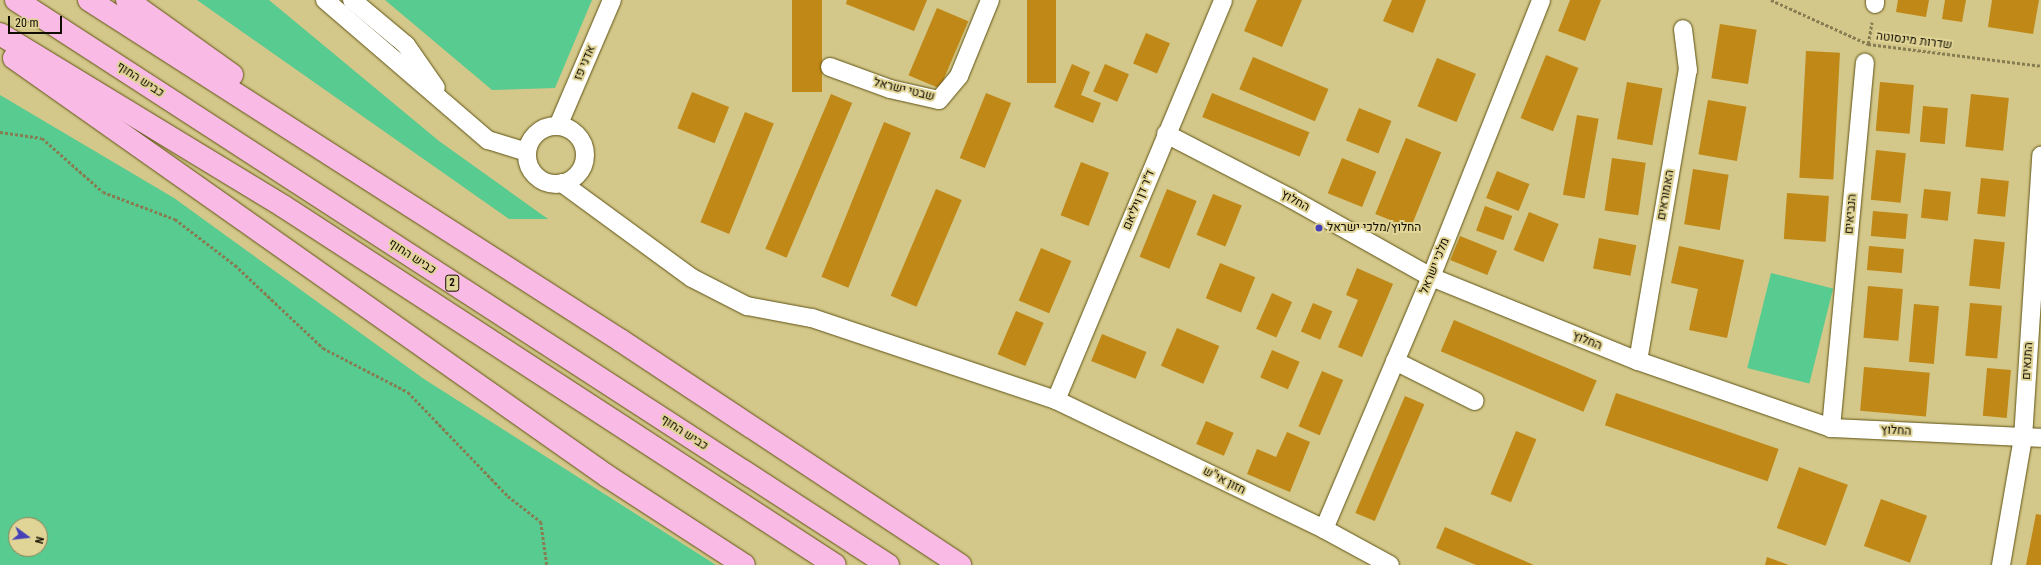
<!DOCTYPE html>
<meta charset="utf-8">
<style>
body{margin:0}
#map{position:relative;width:2041px;height:565px;overflow:hidden;background:#d3c789;font-family:"Roboto Condensed",Heebo,sans-serif}
div>[style]{position:absolute}
[style*='--x']{left:calc(var(--x)*1px);top:calc(var(--y)*1px);width:calc(var(--w)*1px);rotate:calc(var(--a)*1deg)}
.green>*{inset:0;background:#58cb90;transform-origin:0 0}
.building>*{inset:0;background:#c08816;transform-origin:0 0}
.path>*{height:2.5px;margin-top:-1.25px;transform-origin:0;background:repeating-linear-gradient(90deg,#867d53 0 3px,transparent 0 5px)}
.roads{filter:drop-shadow(0 0 1px #5f5314) drop-shadow(0 0 1px #5f5314)}
.minor>*{height:18px;margin:-9px;padding:0 9px;transform-origin:9px;border-radius:9px;background:#fff}
.minor>.ring{margin:-9px;padding:0;box-sizing:content-box;background:none;border:18px solid #fff;border-radius:50%}
.highway>*{height:22px;margin:-11px;padding:0 11px;transform-origin:11px;border-radius:11px;background:#f9bae5}
.dots>*{width:11px;height:11px;translate:-50% -50%;box-sizing:border-box;border:2px solid #e0d496;border-radius:50%}
span{translate:-50% -50%;white-space:nowrap;text-align:center;line-height:1.15;-webkit-text-stroke:4px #e0d496;paint-order:stroke}
.shield-label span{padding:1px 3px;background:#e0d496;border:1px solid;border-radius:3px;-webkit-text-stroke-width:0}
.shield-label{font-size:11px;color:#110c00;font-weight:700}
.street-label{font-size:12px;color:#110c00}
.poi-label{font-size:12px;color:#110c00}
.left{translate:0 -50%;text-align:left}
.north{position:absolute;left:8px;top:517px;width:40px;height:40px;box-sizing:border-box;background:#e0d496;border:1px solid #8d845a;border-radius:50%;rotate:105deg;font-size:11px;font-weight:700;line-height:16px;text-align:center;color:#110c00}
.north::after{content:'';display:block;margin:auto;width:14px;height:18px;background:#4641b7;clip-path:polygon(50% 0,100% 100%,50% 72%,0 100%)}
.scale{position:absolute;left:8px;top:16px;width:54px;height:18px;box-sizing:border-box;border:2px solid #110c00;border-top:0;padding-left:5px;font-size:12px;line-height:14px;white-space:nowrap;color:#110c00;-webkit-text-stroke:3px #e0d496;paint-order:stroke}
</style>
<div id="map">
<div class="green">
<div style="clip-path:polygon(197px 0,269px 0,439px 141px,548px 219px,509px 219px)"></div>
<div style="clip-path:polygon(385px 0,592px 0,555px 88px,492px 90px)"></div>
<div style="clip-path:polygon(evenodd,0 95px,174px 198px,424px 379px,716px 565px,0 565px,0 95px,16px 525px,40px 525px,40px 549px,16px 549px,16px 525px)"></div>
<div style="left:1771px;top:273px;width:64px;height:98px;rotate:14deg"></div>
</div>
<div class="building">
<div style="left:792px;top:0;width:30px;height:92px"></div>
<div style="clip-path:polygon(847px 0,927px 0,914px 31px,846px 4px)"></div>
<div style="left:1027px;top:0;width:29px;height:83px"></div>
<div style="clip-path:polygon(1257px 0,1302px 0,1282px 47px,1244px 31px)"></div>
<div style="clip-path:polygon(1392px 0,1426px 0,1413px 33px,1383px 21px)"></div>
<div style="clip-path:polygon(1570px 0,1601px 0,1585px 41px,1558px 31px)"></div>
<div style="clip-path:polygon(1898px 0,1929px 0,1926px 17px,1896px 12px)"></div>
<div style="clip-path:polygon(1945px 0,1966px 0,1962px 22px,1942px 19px)"></div>
<div style="clip-path:polygon(1992px 0,2039px 0,2033px 34px,1988px 27px)"></div>
<div style="left:937px;top:8px;width:34px;height:73px;rotate:23deg"></div>
<div style="left:1720px;top:24px;width:37px;height:55px;rotate:9deg"></div>
<div style="left:1146px;top:33px;width:26px;height:33px;rotate:23deg"></div>
<div style="left:1806px;top:51px;width:34px;height:127px;rotate:3deg"></div>
<div style="left:1546px;top:55px;width:35px;height:68px;rotate:22deg"></div>
<div style="left:1253px;top:57px;width:82px;height:35px;rotate:23deg"></div>
<div style="left:1437px;top:58px;width:42px;height:52px;rotate:22deg"></div>
<div style="clip-path:polygon(1072px 64px,1090px 72px,1081px 95px,1101px 103px,1093px 123px,1054px 107px)"></div>
<div style="left:1105px;top:64px;width:26px;height:30px;rotate:23deg"></div>
<div style="left:1627px;top:82px;width:36px;height:58px;rotate:10deg"></div>
<div style="left:1880px;top:82px;width:34px;height:49px;rotate:5deg"></div>
<div style="left:692px;top:92px;width:40px;height:39px;rotate:22deg"></div>
<div style="left:986px;top:93px;width:27px;height:70px;rotate:22deg"></div>
<div style="left:1212px;top:93px;width:105px;height:26px;rotate:22deg"></div>
<div style="left:831px;top:94px;width:23px;height:168px;rotate:23deg"></div>
<div style="left:1971px;top:94px;width:38px;height:53px;rotate:6deg"></div>
<div style="left:1708px;top:100px;width:39px;height:55px;rotate:10deg"></div>
<div style="left:1923px;top:106px;width:25px;height:36px;rotate:5deg"></div>
<div style="left:1359px;top:108px;width:35px;height:35px;rotate:22deg"></div>
<div style="left:745px;top:112px;width:31px;height:119px;rotate:22deg"></div>
<div style="left:1577px;top:115px;width:22px;height:81px;rotate:10deg"></div>
<div style="left:884px;top:122px;width:29px;height:167px;rotate:22deg"></div>
<div style="left:1406px;top:138px;width:38px;height:82px;rotate:22deg"></div>
<div style="left:1876px;top:150px;width:30px;height:50px;rotate:6deg"></div>
<div style="left:1342px;top:158px;width:37px;height:38px;rotate:22deg"></div>
<div style="left:1612px;top:158px;width:34px;height:53px;rotate:8deg"></div>
<div style="left:1081px;top:162px;width:30px;height:57px;rotate:21deg"></div>
<div style="left:1693px;top:169px;width:36px;height:56px;rotate:9deg"></div>
<div style="left:1497px;top:171px;width:35px;height:29px;rotate:22deg"></div>
<div style="left:1981px;top:178px;width:28px;height:36px;rotate:6deg"></div>
<div style="left:936px;top:189px;width:28px;height:116px;rotate:23deg"></div>
<div style="left:1167px;top:189px;width:32px;height:73px;rotate:22deg"></div>
<div style="left:1924px;top:189px;width:27px;height:29px;rotate:6deg"></div>
<div style="left:1787px;top:193px;width:42px;height:46px;rotate:4deg"></div>
<div style="left:1213px;top:194px;width:31px;height:44px;rotate:22deg"></div>
<div style="left:1485px;top:206px;width:29px;height:26px;rotate:20deg"></div>
<div style="left:1873px;top:211px;width:35px;height:25px;rotate:5deg"></div>
<div style="left:1529px;top:212px;width:32px;height:41px;rotate:22deg"></div>
<div style="left:1460px;top:236px;width:40px;height:26px;rotate:22deg"></div>
<div style="left:1599px;top:238px;width:38px;height:31px;rotate:11deg"></div>
<div style="left:1974px;top:239px;width:31px;height:47px;rotate:6deg"></div>
<div style="clip-path:polygon(1679px 246px,1744px 260px,1727px 338px,1689px 330px,1698px 289px,1671px 283px)"></div>
<div style="left:1869px;top:246px;width:35px;height:24px;rotate:5deg"></div>
<div style="left:1041px;top:248px;width:33px;height:57px;rotate:23deg"></div>
<div style="left:1220px;top:263px;width:38px;height:38px;rotate:22deg"></div>
<div style="clip-path:polygon(1357px 268px,1393px 284px,1362px 357px,1338px 347px,1358px 300px,1346px 295px)"></div>
<div style="left:1868px;top:286px;width:35px;height:52px;rotate:5deg"></div>
<div style="left:1272px;top:293px;width:22px;height:39px;rotate:24deg"></div>
<div style="left:1313px;top:303px;width:21px;height:31px;rotate:23deg"></div>
<div style="left:1970px;top:303px;width:32px;height:53px;rotate:5deg"></div>
<div style="left:1914px;top:304px;width:25px;height:58px;rotate:5deg"></div>
<div style="left:1016px;top:311px;width:30px;height:47px;rotate:23deg"></div>
<div style="left:1454px;top:320px;width:155px;height:34px;rotate:23deg"></div>
<div style="left:1177px;top:328px;width:46px;height:41px;rotate:23deg"></div>
<div style="left:1102px;top:334px;width:48px;height:29px;rotate:22deg"></div>
<div style="left:1272px;top:350px;width:30px;height:30px;rotate:23deg"></div>
<div style="left:1864px;top:367px;width:66px;height:44px;rotate:5deg"></div>
<div style="left:1987px;top:368px;width:24px;height:48px;rotate:5deg"></div>
<div style="left:1322px;top:371px;width:23px;height:60px;rotate:23deg"></div>
<div style="left:1616px;top:393px;width:172px;height:34px;rotate:19deg"></div>
<div style="left:1405px;top:396px;width:21px;height:127px;rotate:23deg"></div>
<div style="left:1206px;top:421px;width:30px;height:25px;rotate:23deg"></div>
<div style="left:1516px;top:431px;width:22px;height:68px;rotate:22deg"></div>
<div style="clip-path:polygon(1287px 432px,1310px 442px,1290px 492px,1247px 474px,1257px 449px,1276px 457px)"></div>
<div style="left:1799px;top:467px;width:52px;height:65px;rotate:20deg"></div>
<div style="left:1881px;top:499px;width:49px;height:50px;rotate:20deg"></div>
<div style="clip-path:polygon(2036px 514px,2041px 515px,2041px 565px,2026px 565px)"></div>
<div style="clip-path:polygon(1445px 527px,1534px 565px,1476px 565px,1436px 548px)"></div>
<div style="clip-path:polygon(1767px 557px,1789px 565px,1765px 565px)"></div>
</div>
<div class="path">
<div style="--x:1771;--y:0;--w:107;--a:24.4"></div>
<div style="--x:1868;--y:44;--w:174;--a:7.2"></div>
<div style="--x:1868;--y:44;--w:22;--a:-80"></div>
<div style="--x:0;--y:132;--w:42;--a:8.1"></div>
<div style="--x:42;--y:138;--w:81;--a:41.5"></div>
<div style="--x:103;--y:192;--w:77;--a:20.6"></div>
<div style="--x:175;--y:219;--w:76;--a:37.5"></div>
<div style="--x:235;--y:265;--w:121;--a:43.3"></div>
<div style="--x:323;--y:348;--w:96;--a:27.4"></div>
<div style="--x:408;--y:392;--w:144;--a:46.1"></div>
<div style="--x:508;--y:496;--w:42;--a:38.2"></div>
<div style="--x:541;--y:522;--w:43;--a:82.1"></div>
</div>
<div class="roads">
<div class="minor">
<div style="--x:325;--y:0;--w:215;--a:40.7"></div>
<div style="--x:488;--y:140;--w:41;--a:17.1"></div>
<div style="--x:352;--y:0;--w:70;--a:39.8"></div>
<div style="--x:406;--y:45;--w:52;--a:55.1"></div>
<div style="--x:1875;--y:4;--w:4;--a:-90"></div>
<div style="--x:830;--y:67;--w:64;--a:20.1"></div>
<div style="--x:890;--y:89;--w:50;--a:12.7"></div>
<div style="--x:939;--y:100;--w:31;--a:-50"></div>
<div style="--x:959;--y:76;--w:82;--a:-67.8"></div>
<div style="--x:558;--y:126;--w:137;--a:-66.8"></div>
<div class="ring" style="left:527px;top:126px;width:40px;height:40px"></div>
<div style="--x:1166;--y:134;--w:140;--a:27.3"></div>
<div style="--x:1290;--y:198;--w:162;--a:29.3"></div>
<div style="--x:1431;--y:277;--w:223;--a:22.1"></div>
<div style="--x:1638;--y:361;--w:204;--a:19.1"></div>
<div style="--x:1831;--y:428;--w:210;--a:2.7"></div>
<div style="--x:562;--y:183;--w:161;--a:36.2"></div>
<div style="--x:692;--y:278;--w:62;--a:27"></div>
<div style="--x:747;--y:306;--w:66;--a:10.5"></div>
<div style="--x:812;--y:318;--w:257;--a:18.6"></div>
<div style="--x:1056;--y:400;--w:297;--a:25.7"></div>
<div style="--x:1324;--y:529;--w:75;--a:28.6"></div>
<div style="--x:1395;--y:361;--w:89;--a:26.6"></div>
<div style="--x:1638;--y:361;--w:295;--a:-80.3"></div>
<div style="--x:1688;--y:70;--w:41;--a:-97"></div>
<div style="--x:1056;--y:400;--w:433;--a:-67.3"></div>
<div style="--x:1831;--y:428;--w:367;--a:-84.7"></div>
<div style="--x:1324;--y:529;--w:274;--a:-67"></div>
<div style="--x:1431;--y:277;--w:298;--a:-68.3"></div>
<div style="--x:2001;--y:565;--w:129;--a:-80.2"></div>
<div style="--x:2023;--y:438;--w:283;--a:-86.3"></div>
</div>
<div class="highway">
<div style="--x:16;--y:0;--w:1039;--a:32.94"></div>
<div style="--x:89;--y:0;--w:631;--a:32.63"></div>
<div style="--x:620;--y:340;--w:408;--a:33.5"></div>
<div style="--x:127;--y:0;--w:129;--a:35.5"></div>
<div style="--x:0;--y:34;--w:331;--a:31.3"></div>
<div style="--x:283;--y:206;--w:658;--a:33.04"></div>
<div style="--x:14;--y:58;--w:726;--a:35.18"></div>
<div style="--x:607;--y:476;--w:163;--a:33"></div>
</div>
</div>
<div class="dots">
<div style="left:1319px;top:228px;background:#4641b7"></div>
</div>
<div class="shield-label">
<span style="left:452px;top:283px">2</span>
</div>
<div class="street-label">
<span style="left:1914px;top:41px;rotate:7deg">שדרות מינסוטה</span>
<span style="left:585px;top:63px;rotate:-67deg">אדני פז</span>
<span style="left:140px;top:80px;rotate:33deg">כביש החוף</span>
<span style="left:904px;top:90px;rotate:14deg">שבטי ישראל</span>
<span style="left:1666px;top:195px;rotate:-80deg">האמוראים</span>
<span style="left:1139px;top:200px;rotate:-67deg">ד״ר דן ויליאם</span>
<span style="left:1295px;top:201px;rotate:29deg">החלוץ</span>
<span style="left:1851px;top:214px;rotate:-85deg">הנביאים</span>
<span style="left:412px;top:257px;rotate:33deg">כביש החוף</span>
<span style="left:1435px;top:266px;rotate:-68deg">מלכי ישראל</span>
<span style="left:1587px;top:341px;rotate:22deg">החלוץ</span>
<span style="left:2028px;top:361px;rotate:-86deg">התנאים</span>
<span style="left:1896px;top:431px;rotate:3deg">החלוץ</span>
<span style="left:684px;top:433px;rotate:33deg">כביש החוף</span>
<span style="left:1224px;top:481px;rotate:27deg">חזון אי"ש</span>
</div>
<div class="poi-label">
<span class="left" style="left:1327px;top:228px">החלוץ/מלכי ישראל</span>
</div>
<div class="north">N</div>
<div class="scale">20 m</div>
</div>
